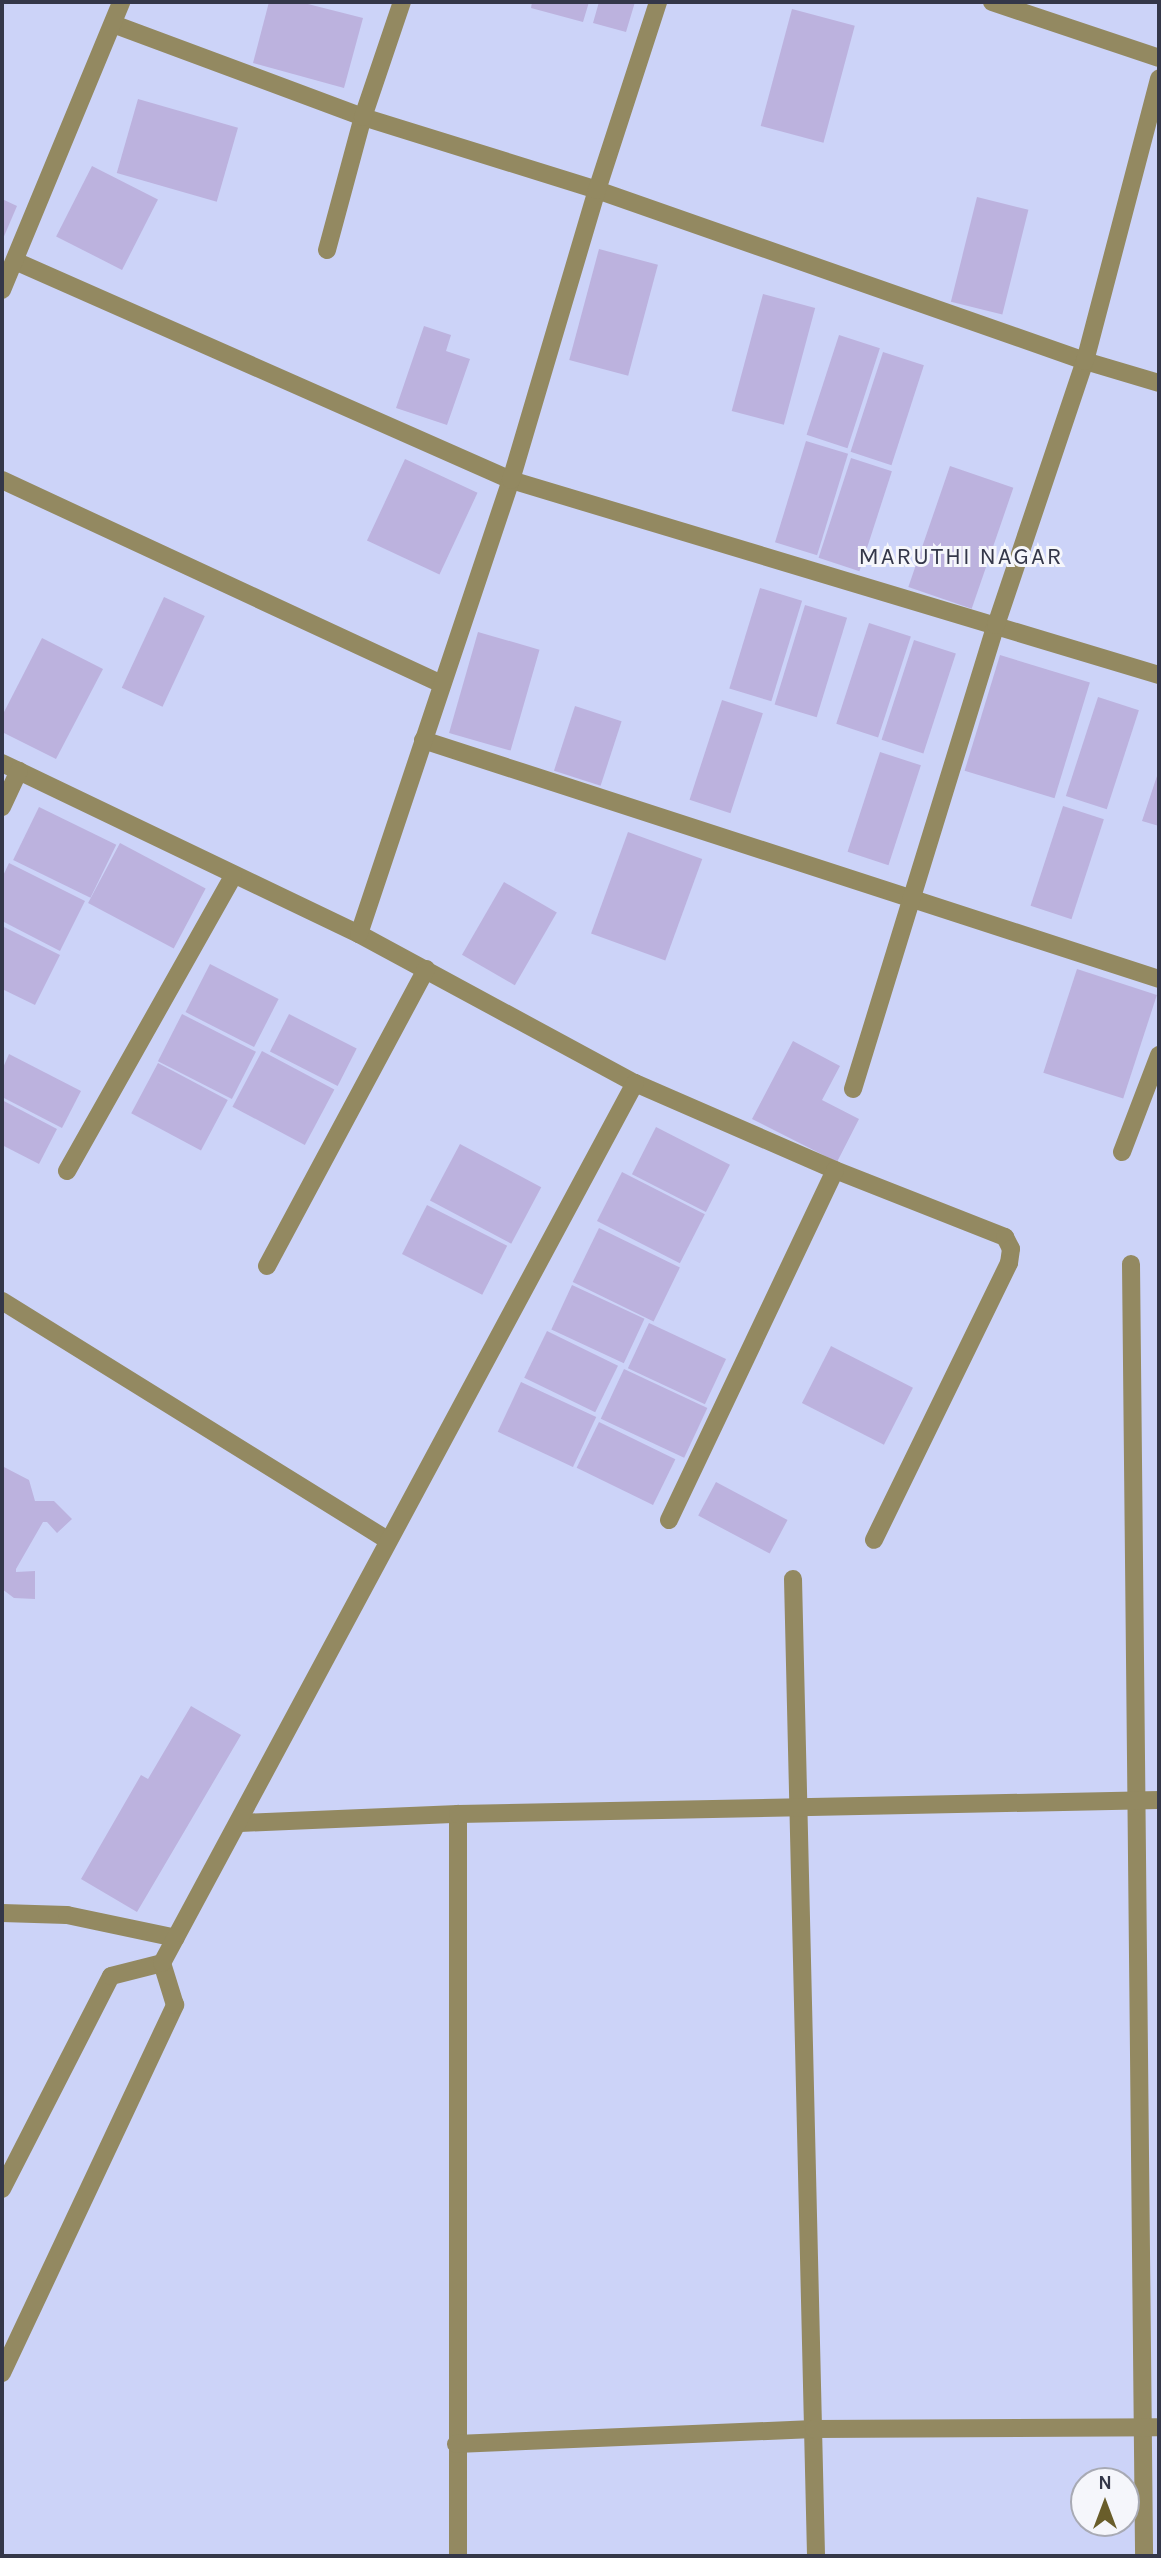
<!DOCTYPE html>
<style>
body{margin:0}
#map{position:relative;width:1161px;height:2558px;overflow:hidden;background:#ccd3f8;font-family:Karla,sans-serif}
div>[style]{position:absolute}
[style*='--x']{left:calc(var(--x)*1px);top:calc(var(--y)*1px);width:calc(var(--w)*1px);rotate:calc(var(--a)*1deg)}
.building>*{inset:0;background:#bcb2de;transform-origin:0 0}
.minor>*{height:18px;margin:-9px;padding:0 9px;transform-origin:9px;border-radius:9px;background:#938961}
span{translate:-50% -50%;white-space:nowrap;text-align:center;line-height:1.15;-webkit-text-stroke:6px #f5f6fb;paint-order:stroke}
.neighbourhood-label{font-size:24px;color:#343749;letter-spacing:2px}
.frame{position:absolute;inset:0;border:4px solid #343749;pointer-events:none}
.north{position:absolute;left:1070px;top:2467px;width:70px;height:70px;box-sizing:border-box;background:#f5f6fb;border:2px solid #a8aab4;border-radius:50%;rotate:0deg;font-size:19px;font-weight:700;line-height:28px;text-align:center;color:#343749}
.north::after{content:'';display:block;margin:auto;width:24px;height:32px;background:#695d2a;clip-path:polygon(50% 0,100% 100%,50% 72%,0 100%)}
</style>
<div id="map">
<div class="building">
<div style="clip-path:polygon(269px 2px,300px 2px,363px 18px,344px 88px,253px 63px)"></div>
<div style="clip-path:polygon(532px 2px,589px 2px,583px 22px,531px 8px)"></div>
<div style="clip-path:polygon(599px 2px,635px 2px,626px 32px,593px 23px)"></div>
<div style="left:792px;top:9px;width:65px;height:121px;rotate:15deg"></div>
<div style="left:138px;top:99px;width:104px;height:77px;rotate:16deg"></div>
<div style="left:92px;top:166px;width:74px;height:79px;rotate:27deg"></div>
<div style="left:977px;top:197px;width:53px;height:108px;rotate:14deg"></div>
<div style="clip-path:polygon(2px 199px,17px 206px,2px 241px)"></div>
<div style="left:599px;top:249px;width:61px;height:115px;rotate:15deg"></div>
<div style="left:763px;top:294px;width:54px;height:121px;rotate:15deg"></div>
<div style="clip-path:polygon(424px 326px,451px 335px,446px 351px,470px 359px,447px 425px,396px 408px)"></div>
<div style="left:839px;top:335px;width:43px;height:105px;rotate:18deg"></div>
<div style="left:883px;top:352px;width:43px;height:105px;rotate:18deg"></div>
<div style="left:806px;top:441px;width:44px;height:106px;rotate:17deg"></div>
<div style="left:851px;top:458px;width:43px;height:105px;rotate:18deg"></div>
<div style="left:405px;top:459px;width:80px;height:90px;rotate:25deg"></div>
<div style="left:950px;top:466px;width:67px;height:128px;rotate:19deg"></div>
<div style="left:760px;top:588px;width:44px;height:105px;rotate:17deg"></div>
<div style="left:164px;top:597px;width:45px;height:100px;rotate:25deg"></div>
<div style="left:805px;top:605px;width:44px;height:104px;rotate:17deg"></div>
<div style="left:869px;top:623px;width:44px;height:106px;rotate:18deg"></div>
<div style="left:478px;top:632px;width:64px;height:105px;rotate:16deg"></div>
<div style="clip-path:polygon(42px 638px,103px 669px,56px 759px,2px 732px,2px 716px)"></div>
<div style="left:914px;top:640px;width:44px;height:105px;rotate:18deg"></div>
<div style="left:1000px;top:655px;width:94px;height:121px;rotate:17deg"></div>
<div style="left:1098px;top:697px;width:43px;height:104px;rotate:18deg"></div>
<div style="left:722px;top:700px;width:43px;height:105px;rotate:18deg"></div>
<div style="left:575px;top:706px;width:49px;height:68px;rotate:18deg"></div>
<div style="left:880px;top:752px;width:43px;height:105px;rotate:18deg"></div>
<div style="clip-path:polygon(1159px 770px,1159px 826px,1142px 821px)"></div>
<div style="left:1063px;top:806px;width:43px;height:105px;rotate:18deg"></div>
<div style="left:39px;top:807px;width:86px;height:59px;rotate:26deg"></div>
<div style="left:628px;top:832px;width:79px;height:108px;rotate:20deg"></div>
<div style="left:120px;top:843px;width:97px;height:68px;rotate:28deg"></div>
<div style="clip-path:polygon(9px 863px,85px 901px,60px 951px,2px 921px,2px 878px)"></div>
<div style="left:504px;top:882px;width:61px;height:84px;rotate:30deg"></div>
<div style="clip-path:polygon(2px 926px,60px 955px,35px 1005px,2px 989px)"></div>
<div style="left:210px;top:964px;width:77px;height:54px;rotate:27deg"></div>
<div style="left:1077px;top:969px;width:84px;height:109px;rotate:18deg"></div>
<div style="left:182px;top:1014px;width:83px;height:53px;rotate:27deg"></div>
<div style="left:289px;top:1014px;width:76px;height:42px;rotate:27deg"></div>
<div style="clip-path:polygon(793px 1041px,840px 1066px,822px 1100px,859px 1119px,837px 1162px,752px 1119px)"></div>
<div style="left:262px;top:1051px;width:82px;height:63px;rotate:28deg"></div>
<div style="clip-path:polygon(9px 1054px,81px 1091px,62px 1128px,2px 1097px,2px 1070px)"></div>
<div style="left:158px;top:1063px;width:79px;height:57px;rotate:28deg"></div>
<div style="clip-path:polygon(2px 1100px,57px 1129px,39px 1164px,2px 1145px)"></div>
<div style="left:656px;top:1127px;width:83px;height:53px;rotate:27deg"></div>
<div style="left:460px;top:1144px;width:92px;height:64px;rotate:28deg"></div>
<div style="left:622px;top:1172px;width:93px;height:55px;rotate:27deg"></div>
<div style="left:427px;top:1205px;width:90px;height:55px;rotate:27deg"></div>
<div style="left:599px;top:1228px;width:90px;height:60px;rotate:26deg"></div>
<div style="left:572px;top:1285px;width:80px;height:49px;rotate:25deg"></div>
<div style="left:649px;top:1323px;width:85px;height:50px;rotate:25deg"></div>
<div style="left:547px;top:1331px;width:79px;height:52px;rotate:26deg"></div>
<div style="left:831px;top:1346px;width:92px;height:64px;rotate:27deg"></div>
<div style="left:624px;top:1369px;width:92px;height:55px;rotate:25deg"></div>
<div style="left:521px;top:1382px;width:83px;height:55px;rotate:25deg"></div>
<div style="left:599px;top:1422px;width:85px;height:51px;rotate:26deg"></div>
<div style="clip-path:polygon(2px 1466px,29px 1480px,35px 1501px,54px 1501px,72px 1519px,57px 1533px,47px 1522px,43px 1522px,16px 1569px,16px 1572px,35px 1571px,35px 1599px,14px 1598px,2px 1589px)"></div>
<div style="left:716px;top:1482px;width:81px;height:38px;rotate:28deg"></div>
<div style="clip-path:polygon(191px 1706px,241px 1735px,137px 1912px,81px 1879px,141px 1775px,148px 1779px)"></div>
</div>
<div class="minor">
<div style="--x:992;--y:2;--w:176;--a:18.5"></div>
<div style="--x:113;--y:24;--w:267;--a:20.4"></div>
<div style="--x:363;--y:117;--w:245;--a:17.3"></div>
<div style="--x:597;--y:190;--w:517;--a:19.31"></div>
<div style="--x:1085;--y:361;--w:77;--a:16.6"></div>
<div style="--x:327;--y:250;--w:138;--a:-74.9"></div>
<div style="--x:363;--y:117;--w:121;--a:-71.3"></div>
<div style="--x:15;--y:261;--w:542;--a:23.82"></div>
<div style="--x:511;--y:480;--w:677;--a:16.75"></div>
<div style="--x:2;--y:290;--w:312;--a:-67.5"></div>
<div style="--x:2;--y:480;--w:485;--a:24.9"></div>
<div style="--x:423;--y:740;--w:774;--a:17.99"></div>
<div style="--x:2;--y:763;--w:396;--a:25.6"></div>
<div style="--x:359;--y:934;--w:314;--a:28.4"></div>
<div style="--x:635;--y:1083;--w:218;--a:23.5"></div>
<div style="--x:835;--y:1170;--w:183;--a:21.5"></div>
<div style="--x:1005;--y:1237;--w:13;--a:63"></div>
<div style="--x:1011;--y:1249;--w:14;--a:98"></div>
<div style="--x:1009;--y:1263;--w:308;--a:116"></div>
<div style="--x:2;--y:807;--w:40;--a:-65"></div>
<div style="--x:359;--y:934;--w:479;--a:-71.5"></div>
<div style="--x:511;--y:480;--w:302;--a:-73.5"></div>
<div style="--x:597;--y:190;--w:198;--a:-72"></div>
<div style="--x:853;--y:1089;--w:486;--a:-72.9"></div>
<div style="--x:996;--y:625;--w:279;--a:-71.4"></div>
<div style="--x:1085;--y:361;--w:292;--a:-75.3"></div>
<div style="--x:1122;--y:1152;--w:104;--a:-69.1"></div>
<div style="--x:67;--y:1171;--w:338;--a:-60.6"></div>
<div style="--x:1131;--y:1264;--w:1292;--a:89.42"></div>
<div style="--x:267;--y:1266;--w:337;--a:-61.8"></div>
<div style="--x:2;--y:1301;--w:454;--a:31.8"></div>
<div style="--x:669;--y:1520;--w:387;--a:-64.6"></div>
<div style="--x:793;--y:1579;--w:977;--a:88.65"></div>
<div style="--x:458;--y:1814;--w:742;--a:90"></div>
<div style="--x:240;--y:1823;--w:218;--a:-2.4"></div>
<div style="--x:458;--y:1814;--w:701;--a:-1.14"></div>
<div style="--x:2;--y:1913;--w:65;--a:1.8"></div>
<div style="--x:67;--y:1915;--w:111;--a:11.9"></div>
<div style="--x:2;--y:2189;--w:239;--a:-62.9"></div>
<div style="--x:111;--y:1976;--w:53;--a:-14.3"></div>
<div style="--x:2;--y:2373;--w:407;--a:-64.8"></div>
<div style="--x:175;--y:2005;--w:44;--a:-107.2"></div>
<div style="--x:162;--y:1963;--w:999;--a:-61.74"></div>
<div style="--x:456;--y:2444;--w:358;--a:-2.4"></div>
<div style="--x:814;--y:2429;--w:345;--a:-0.3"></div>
</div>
<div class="neighbourhood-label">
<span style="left:961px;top:557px">MARUTHI NAGAR</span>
</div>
<div class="frame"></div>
<div class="north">N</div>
</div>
